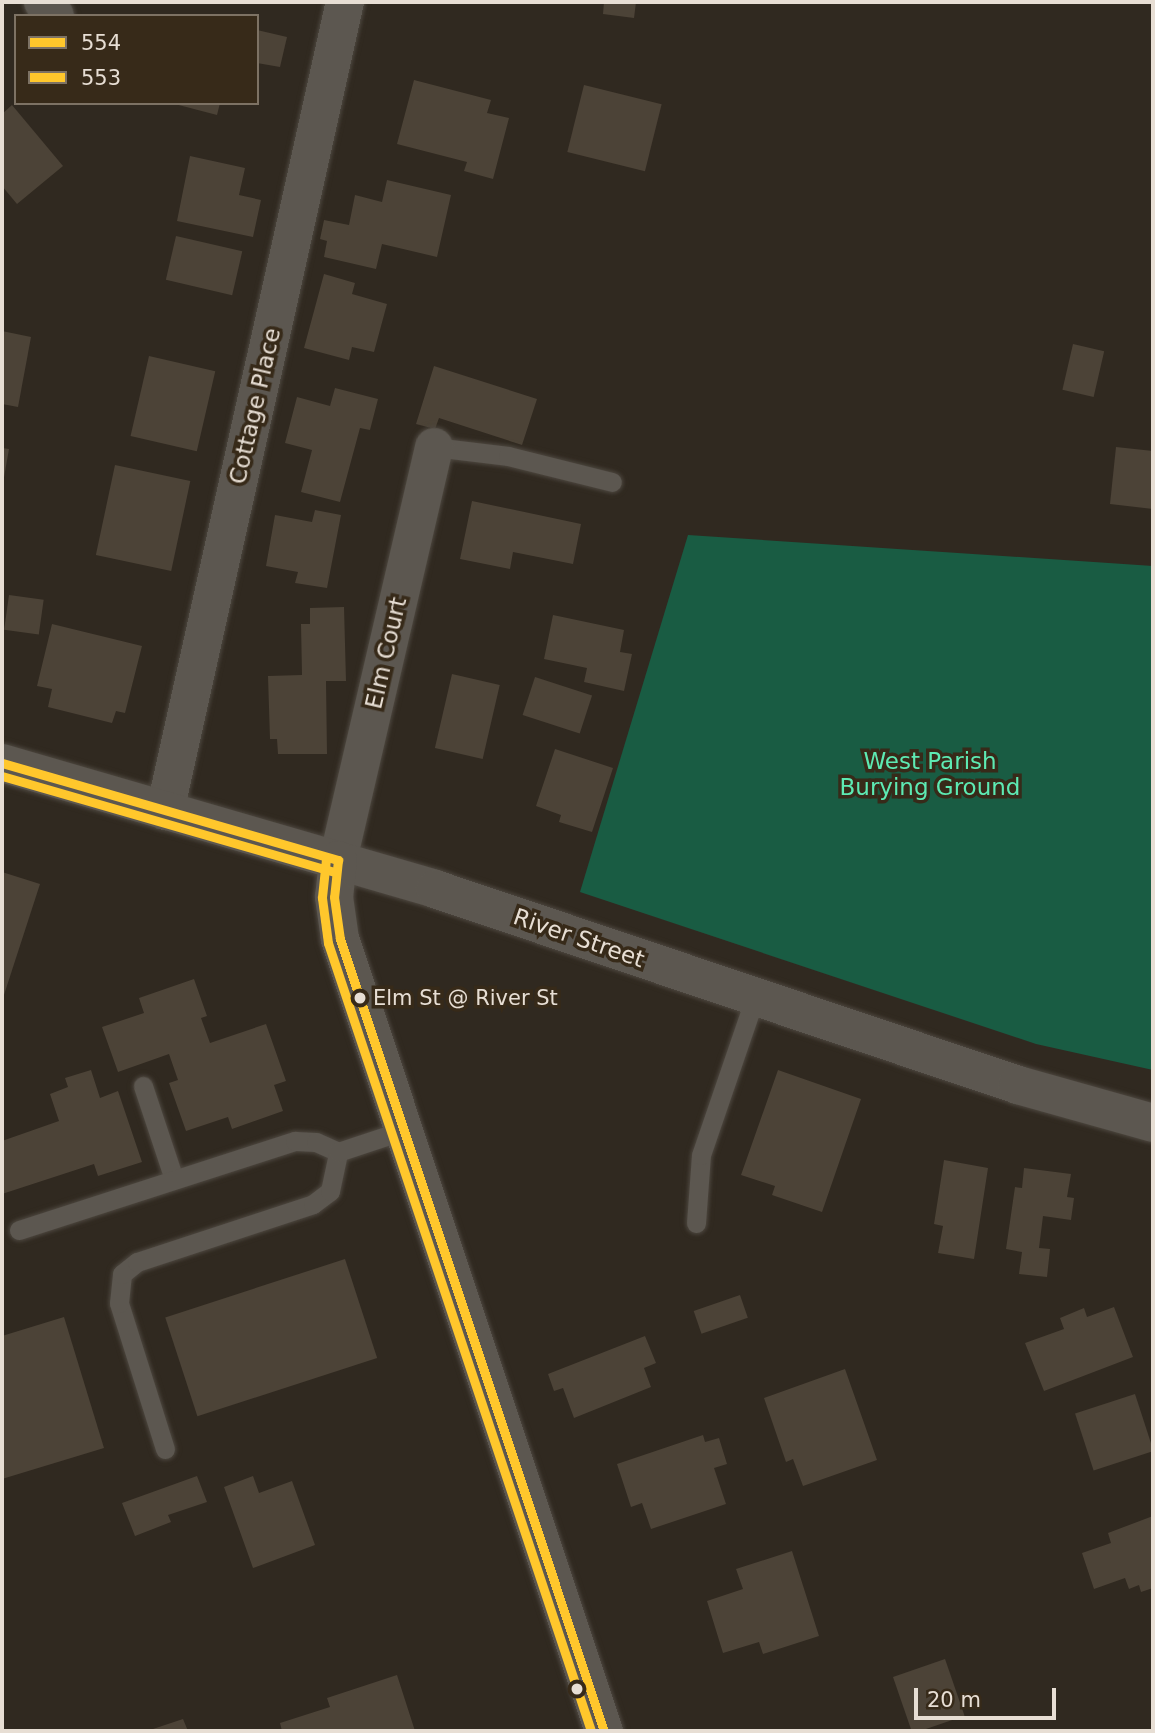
<!DOCTYPE html>
<style>
body{margin:0}
#map{position:relative;width:1155px;height:1733px;overflow:hidden;background:#302920;font-family:"DejaVu Sans",sans-serif}
div>[style]{position:absolute}
[style*='--x']{left:calc(var(--x)*1px);top:calc(var(--y)*1px);width:calc(var(--w)*1px);rotate:calc(var(--a)*1deg)}
.green>*{inset:0;background:#195c43}
.building>*{inset:0;background:#4c4337;transform-origin:0 0}
.roads{filter:drop-shadow(0 0 2px #4d473f) drop-shadow(0 0 2px #4d473f)}
.lane>*{height:19px;margin:-9.5px;padding:0 9.5px;transform-origin:9.5px;border-radius:9.5px;background:#5c5750}
.street>*{height:38px;margin:-19px;padding:0 19px;transform-origin:19px;border-radius:19px;background:#5c5750}
.secondary>*{height:38px;margin:-19px;padding:0 19px;transform-origin:19px;border-radius:19px;background:#5c5750}
.bus-1>*{height:9px;margin:-4.5px;padding:0 4.5px;transform-origin:4.5px;border-radius:4.5px;background:#ffc72c}
.bus-2>*{height:9px;margin:-4.5px;padding:0 4.5px;transform-origin:4.5px;border-radius:4.5px;background:#ffc72c}
.dots>*{width:19px;height:19px;translate:-50% -50%;box-sizing:border-box;border:4px solid #372a19;border-radius:50%}
span{translate:-50% -50%;white-space:nowrap;text-align:center;line-height:1.15;-webkit-text-stroke:7px #372a19;paint-order:stroke}
.bus-label{font-size:21px;color:#e7ded4}
.left{translate:0 -50%;text-align:left}
.street-label{font-size:23px;color:#e7ded4}
.park-label{font-size:23px;color:#5deab3}
.frame{position:absolute;inset:0;border:4px solid #e7ded4;pointer-events:none}
.legend{position:absolute;left:14px;top:14px;width:245px;height:91px;box-sizing:border-box;background:#372a19;border:2px solid #7d7264;margin:0;padding:9px 12px;list-style:none;font-size:21px;color:#e7ded4}
.legend li{display:flex;align-items:center;gap:14px;height:35px}
.legend b{width:35px;border:2px solid #7d7264}
.scale{position:absolute;left:914px;top:1688px;width:142px;height:32px;box-sizing:border-box;border:4px solid #e7ded4;border-top:0;padding-left:9px;font-size:21px;line-height:24px;white-space:nowrap;color:#e7ded4;-webkit-text-stroke:5px #372a19;paint-order:stroke}
</style>
<div id="map">
<div class="green">
<div style="clip-path:polygon(688px 535px,1153px 566px,1153px 1070px,1036px 1044px,580px 892px)"></div>
</div>
<div class="building">
<div style="clip-path:polygon(604px 2px,636px 2px,634px 18px,603px 14px)"></div>
<div style="clip-path:polygon(257px 30px,287px 37px,280px 67px,257px 63px)"></div>
<div style="clip-path:polygon(414px 80px,491px 100px,487px 113px,509px 118px,493px 179px,464px 171px,467px 162px,397px 144px)"></div>
<div style="left:584px;top:85px;width:80px;height:69px;rotate:14deg"></div>
<div style="clip-path:polygon(171px 103px,220px 103px,217px 115px)"></div>
<div style="clip-path:polygon(12px 105px,63px 166px,17px 204px,2px 186px,2px 114px)"></div>
<div style="clip-path:polygon(190px 156px,245px 168px,239px 195px,261px 200px,253px 237px,177px 221px)"></div>
<div style="clip-path:polygon(387px 180px,451px 195px,437px 257px,382px 244px,376px 269px,324px 257px,327px 241px,320px 239px,324px 220px,349px 225px,355px 195px,382px 202px)"></div>
<div style="left:176px;top:236px;width:68px;height:45px;rotate:13deg"></div>
<div style="clip-path:polygon(324px 274px,355px 283px,352px 294px,387px 304px,374px 352px,352px 347px,349px 360px,304px 348px)"></div>
<div style="clip-path:polygon(2px 331px,31px 337px,18px 407px,2px 404px)"></div>
<div style="left:1073px;top:344px;width:32px;height:47px;rotate:13deg"></div>
<div style="left:149px;top:356px;width:68px;height:82px;rotate:13deg"></div>
<div style="clip-path:polygon(434px 366px,537px 399px,522px 445px,439px 418px,435px 429px,416px 424px)"></div>
<div style="clip-path:polygon(335px 388px,378px 399px,370px 430px,360px 428px,340px 502px,301px 492px,312px 450px,285px 443px,297px 397px,330px 406px)"></div>
<div style="clip-path:polygon(1116px 447px,1153px 451px,1153px 509px,1110px 504px)"></div>
<div style="clip-path:polygon(2px 448px,9px 449px,3px 483px,2px 483px)"></div>
<div style="left:115px;top:465px;width:77px;height:92px;rotate:12deg"></div>
<div style="clip-path:polygon(472px 501px,581px 524px,573px 564px,513px 552px,510px 569px,460px 559px)"></div>
<div style="clip-path:polygon(315px 510px,341px 515px,327px 588px,295px 583px,298px 572px,266px 566px,275px 515px,312px 522px)"></div>
<div style="left:9px;top:595px;width:35px;height:35px;rotate:8deg"></div>
<div style="clip-path:polygon(344px 607px,346px 681px,326px 681px,327px 754px,278px 754px,277px 739px,270px 739px,268px 676px,302px 675px,301px 624px,310px 624px,310px 608px)"></div>
<div style="clip-path:polygon(553px 615px,624px 630px,620px 652px,632px 654px,624px 691px,584px 682px,587px 668px,544px 659px)"></div>
<div style="clip-path:polygon(52px 624px,142px 646px,125px 713px,116px 711px,112px 723px,48px 707px,52px 689px,37px 686px)"></div>
<div style="left:452px;top:674px;width:49px;height:76px;rotate:13deg"></div>
<div style="left:535px;top:677px;width:60px;height:40px;rotate:18deg"></div>
<div style="clip-path:polygon(555px 749px,613px 768px,592px 832px,559px 822px,561px 815px,536px 806px)"></div>
<div style="clip-path:polygon(2px 872px,40px 884px,2px 1001px)"></div>
<div style="clip-path:polygon(194px 979px,207px 1016px,201px 1018px,210px 1043px,266px 1024px,286px 1081px,274px 1085px,283px 1111px,232px 1129px,228px 1117px,186px 1131px,169px 1083px,178px 1080px,169px 1054px,118px 1072px,102px 1027px,144px 1013px,139px 998px)"></div>
<div style="clip-path:polygon(91px 1070px,100px 1098px,118px 1091px,142px 1162px,98px 1176px,94px 1164px,2px 1194px,2px 1141px,59px 1121px,50px 1094px,68px 1087px,65px 1078px)"></div>
<div style="clip-path:polygon(778px 1070px,861px 1099px,822px 1212px,772px 1195px,775px 1186px,741px 1175px)"></div>
<div style="clip-path:polygon(944px 1160px,988px 1168px,974px 1259px,938px 1253px,943px 1226px,934px 1224px)"></div>
<div style="clip-path:polygon(1024px 1168px,1071px 1174px,1067px 1197px,1074px 1198px,1071px 1220px,1043px 1216px,1039px 1248px,1050px 1249px,1047px 1277px,1019px 1274px,1022px 1252px,1006px 1249px,1015px 1187px,1022px 1188px)"></div>
<div style="left:345px;top:1259px;width:104px;height:189px;rotate:72deg"></div>
<div style="left:740px;top:1295px;width:24px;height:49px;rotate:71deg"></div>
<div style="clip-path:polygon(1114px 1307px,1133px 1357px,1044px 1391px,1025px 1343px,1064px 1329px,1060px 1318px,1084px 1308px,1087px 1317px)"></div>
<div style="clip-path:polygon(64px 1317px,104px 1448px,2px 1479px,2px 1336px)"></div>
<div style="clip-path:polygon(645px 1336px,656px 1363px,644px 1368px,651px 1387px,574px 1418px,563px 1388px,554px 1391px,548px 1374px)"></div>
<div style="clip-path:polygon(845px 1369px,877px 1460px,803px 1486px,793px 1459px,786px 1462px,764px 1398px)"></div>
<div style="left:1135px;top:1394px;width:60px;height:63px;rotate:72deg"></div>
<div style="clip-path:polygon(703px 1435px,705px 1442px,719px 1438px,727px 1464px,714px 1468px,726px 1504px,651px 1529px,642px 1503px,631px 1507px,617px 1464px)"></div>
<div style="clip-path:polygon(197px 1476px,207px 1502px,168px 1515px,171px 1522px,135px 1536px,122px 1503px)"></div>
<div style="clip-path:polygon(253px 1476px,259px 1493px,292px 1481px,315px 1545px,253px 1568px,224px 1487px)"></div>
<div style="clip-path:polygon(1153px 1516px,1153px 1588px,1141px 1592px,1139px 1585px,1129px 1589px,1125px 1578px,1094px 1589px,1082px 1553px,1111px 1543px,1108px 1533px)"></div>
<div style="clip-path:polygon(792px 1551px,819px 1636px,763px 1654px,759px 1642px,723px 1653px,707px 1601px,743px 1589px,736px 1569px)"></div>
<div style="left:945px;top:1659px;width:60px;height:55px;rotate:71deg"></div>
<div style="clip-path:polygon(397px 1675px,415px 1731px,282px 1731px,280px 1723px,330px 1707px,327px 1698px)"></div>
<div style="clip-path:polygon(183px 1719px,188px 1731px,147px 1731px)"></div>
</div>
<div class="roads">
<div class="lane">
<div style="--x:434;--y:447;--w:75;--a:6.9"></div>
<div style="--x:508;--y:456;--w:107;--a:14"></div>
<div style="--x:143;--y:1086;--w:98;--a:71.6"></div>
<div style="--x:696;--y:1223;--w:68;--a:-85.8"></div>
<div style="--x:701;--y:1155;--w:167;--a:-71.1"></div>
<div style="--x:19;--y:1230;--w:290;--a:-17.9"></div>
<div style="--x:295;--y:1141;--w:21;--a:3"></div>
<div style="--x:316;--y:1142;--w:24;--a:24"></div>
<div style="--x:165;--y:1449;--w:153;--a:-107.5"></div>
<div style="--x:119;--y:1303;--w:29;--a:-84"></div>
<div style="--x:122;--y:1274;--w:19;--a:-39"></div>
<div style="--x:137;--y:1262;--w:185;--a:-18.2"></div>
<div style="--x:313;--y:1204;--w:21;--a:-37"></div>
<div style="--x:330;--y:1191;--w:40;--a:-78"></div>
<div style="--x:338;--y:1152;--w:70;--a:-18.4"></div>
</div>
<div class="street">
<div style="--x:43;--y:2;--w:18;--a:49"></div>
<div style="--x:165;--y:811;--w:829;--a:-77.46"></div>
<div style="--x:338;--y:860;--w:424;--a:-76.9"></div>
</div>
<div class="secondary">
<div style="--x:2;--y:763;--w:451;--a:16.2"></div>
<div style="--x:435;--y:889;--w:615;--a:18.58"></div>
<div style="--x:1018;--y:1085;--w:140;--a:15.7"></div>
<div style="--x:338;--y:860;--w:37;--a:96"></div>
<div style="--x:334;--y:897;--w:42;--a:81.9"></div>
<div style="--x:340;--y:939;--w:835;--a:71.57"></div>
</div>
</div>
<div class="bus-1">
<div style="--x:2;--y:763;--w:350;--a:16.1"></div>
<div style="--x:338;--y:860;--w:37;--a:96"></div>
<div style="--x:334;--y:897;--w:42;--a:81.9"></div>
<div style="--x:340;--y:939;--w:835;--a:71.57"></div>
</div>
<div class="bus-2">
<div style="--x:2;--y:776;--w:347;--a:16.1"></div>
<div style="--x:326;--y:859;--w:39;--a:96"></div>
<div style="--x:322;--y:898;--w:45;--a:82.4"></div>
<div style="--x:328;--y:943;--w:831;--a:71.54"></div>
</div>
<div class="dots">
<div style="left:360px;top:998px;background:#e7ded4"></div>
<div style="left:577px;top:1689px;background:#e7ded4"></div>
</div>
<div class="bus-label">
<span class="left" style="left:373px;top:998px">Elm St @ River St</span>
</div>
<div class="street-label">
<span style="left:255px;top:406px;rotate:-77deg">Cottage Place</span>
<span style="left:386px;top:653px;rotate:-77deg">Elm Court</span>
<span style="left:579px;top:938px;rotate:19deg">River Street</span>
</div>
<div class="park-label">
<span style="left:930px;top:774px">West Parish<br>Burying Ground</span>
</div>
<div class="frame"></div>
<ul class="legend">
<li><b style="height:9px;background:#ffc72c"></b>554</li>
<li><b style="height:9px;background:#ffc72c"></b>553</li>
</ul>
<div class="scale">20 m</div>
</div>
